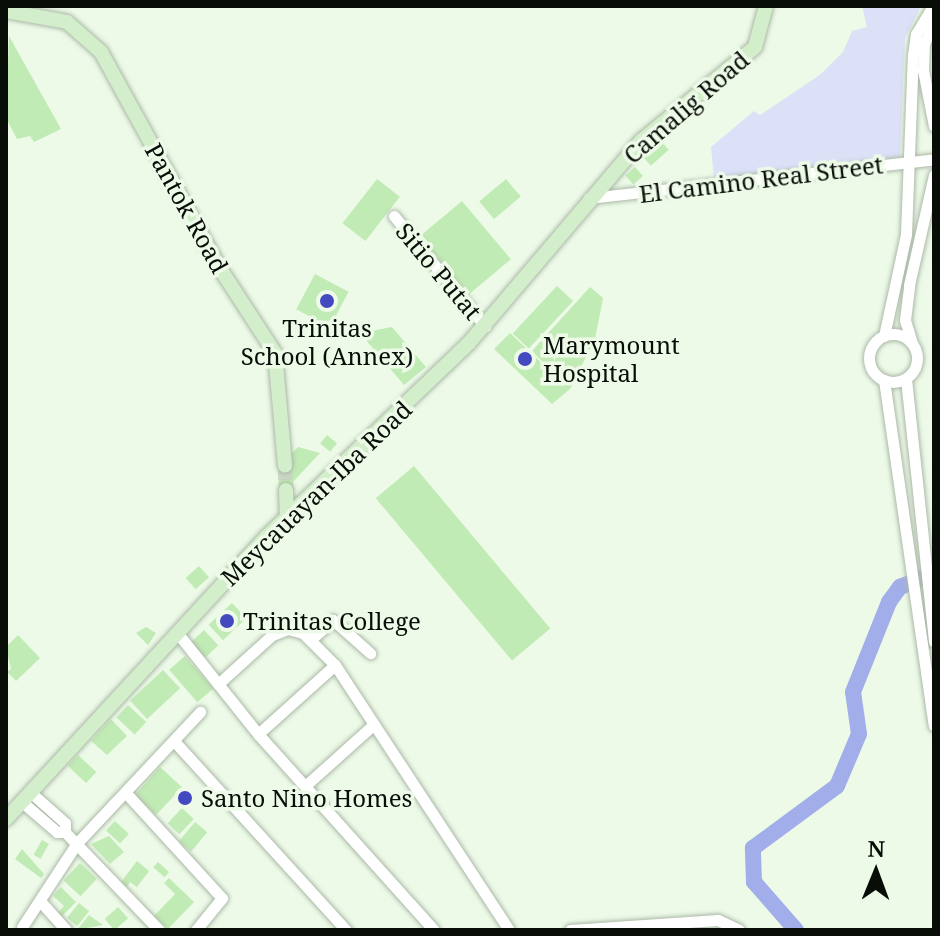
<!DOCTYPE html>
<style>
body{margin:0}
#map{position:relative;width:940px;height:936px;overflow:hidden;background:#edfae8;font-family:"Noto Serif",serif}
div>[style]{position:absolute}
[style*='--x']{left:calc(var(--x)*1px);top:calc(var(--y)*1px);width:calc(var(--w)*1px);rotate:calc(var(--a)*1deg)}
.green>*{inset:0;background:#dce1f8}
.river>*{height:16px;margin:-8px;padding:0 8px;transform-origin:8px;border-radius:8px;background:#a1aee9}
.building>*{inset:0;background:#c1ebb4;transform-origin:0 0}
.major-tunnel>*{height:14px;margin-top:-7px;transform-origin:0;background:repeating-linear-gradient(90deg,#cbd6c6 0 14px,transparent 0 21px)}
.roads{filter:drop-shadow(0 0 2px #acb9a8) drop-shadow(0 0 2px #acb9a8)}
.minor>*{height:11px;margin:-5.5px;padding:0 5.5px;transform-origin:5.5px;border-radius:5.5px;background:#fff}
.minor>.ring{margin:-5.5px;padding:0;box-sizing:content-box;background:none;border:11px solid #fff;border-radius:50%}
.major>*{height:14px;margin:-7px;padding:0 7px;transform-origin:7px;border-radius:7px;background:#d3eeca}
.dots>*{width:22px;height:22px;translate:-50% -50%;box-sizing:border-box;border:4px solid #edfae8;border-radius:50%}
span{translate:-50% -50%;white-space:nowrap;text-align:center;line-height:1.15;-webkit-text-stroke:7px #edfae8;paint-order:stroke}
.street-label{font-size:24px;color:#090d08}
.poi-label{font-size:24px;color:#090d08}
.left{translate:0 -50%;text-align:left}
.frame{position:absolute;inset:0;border:8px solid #090d08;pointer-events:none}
.north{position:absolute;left:836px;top:832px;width:80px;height:80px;-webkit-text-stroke:6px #edfae8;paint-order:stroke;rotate:1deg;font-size:22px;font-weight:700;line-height:32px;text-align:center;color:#090d08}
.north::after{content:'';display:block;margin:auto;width:28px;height:36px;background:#090d08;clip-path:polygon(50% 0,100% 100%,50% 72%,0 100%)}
</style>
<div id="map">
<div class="green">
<div style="clip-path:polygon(862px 6px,921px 6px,905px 38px,900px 157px,714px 179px,711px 147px,754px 111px,760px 115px,821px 74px,843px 52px,852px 31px,867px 27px)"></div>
</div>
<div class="river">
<div style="--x:796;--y:930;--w:64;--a:-131.2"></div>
<div style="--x:754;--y:882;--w:34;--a:-92"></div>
<div style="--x:753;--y:848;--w:104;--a:-36.4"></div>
<div style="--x:837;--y:786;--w:56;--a:-67.1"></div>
<div style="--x:859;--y:734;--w:42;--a:-98.1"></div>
<div style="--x:853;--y:692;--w:97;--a:-68.2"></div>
<div style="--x:889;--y:602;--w:19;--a:-54"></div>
<div style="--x:900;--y:587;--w:37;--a:-22"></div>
</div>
<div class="building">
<div style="clip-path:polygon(9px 36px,61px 129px,34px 142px,30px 136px,17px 139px,6px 118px)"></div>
<div style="left:660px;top:140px;width:13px;height:24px;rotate:48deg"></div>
<div style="left:635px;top:167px;width:12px;height:13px;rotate:48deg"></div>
<div style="left:377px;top:179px;width:29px;height:56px;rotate:38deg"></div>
<div style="left:506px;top:179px;width:23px;height:35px;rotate:50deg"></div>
<div style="left:462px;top:201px;width:76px;height:55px;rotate:50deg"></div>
<div style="left:315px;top:274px;width:38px;height:40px;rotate:28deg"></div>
<div style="left:557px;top:286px;width:22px;height:65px;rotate:43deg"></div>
<div style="clip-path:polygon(590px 287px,603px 298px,595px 339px,570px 389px,552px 404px,494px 349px,510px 333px,565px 385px,532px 351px)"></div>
<div style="clip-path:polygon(392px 327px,426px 367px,404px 385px,360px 333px)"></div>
<div style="left:327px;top:435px;width:13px;height:11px;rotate:39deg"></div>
<div style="clip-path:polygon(298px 447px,320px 453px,293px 482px,294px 489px,279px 491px,278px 467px,290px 465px,292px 473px,290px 455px)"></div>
<div style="left:414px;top:466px;width:212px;height:50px;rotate:50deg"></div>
<div style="left:199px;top:566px;width:15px;height:18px;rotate:48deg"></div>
<div style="left:232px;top:603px;width:21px;height:32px;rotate:47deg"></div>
<div style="clip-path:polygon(146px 627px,156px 633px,148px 645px,136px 633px)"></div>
<div style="left:204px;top:630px;width:21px;height:18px;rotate:47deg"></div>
<div style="clip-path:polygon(18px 635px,40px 658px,16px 681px,7px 672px,11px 669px,6px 647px)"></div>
<div style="left:185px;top:656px;width:43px;height:21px;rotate:49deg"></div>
<div style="left:163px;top:670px;width:25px;height:45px;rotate:47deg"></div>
<div style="left:128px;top:705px;width:25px;height:17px;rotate:43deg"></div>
<div style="clip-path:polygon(111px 719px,127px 736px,107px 755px,91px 741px)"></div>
<div style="left:78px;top:755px;width:25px;height:15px;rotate:43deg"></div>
<div style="clip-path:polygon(160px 767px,195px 799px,187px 808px,174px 796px,156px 815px,135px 795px)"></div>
<div style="left:182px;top:808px;width:16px;height:21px;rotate:43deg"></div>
<div style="left:115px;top:821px;width:19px;height:13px;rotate:43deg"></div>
<div style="left:195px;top:822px;width:16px;height:25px;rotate:40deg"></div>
<div style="clip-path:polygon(109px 836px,124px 852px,110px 864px,91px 844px)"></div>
<div style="left:42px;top:840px;width:8px;height:17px;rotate:30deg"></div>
<div style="clip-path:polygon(22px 849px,44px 874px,41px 878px,15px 859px)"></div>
<div style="clip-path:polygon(137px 861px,149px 871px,137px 887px,130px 882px,127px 887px,121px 882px)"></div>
<div style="left:158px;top:862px;width:15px;height:7px;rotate:42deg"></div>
<div style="left:80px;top:863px;width:23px;height:24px;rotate:43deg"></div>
<div style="clip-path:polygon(169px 878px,194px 902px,168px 929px,154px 916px,175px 894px,164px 883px)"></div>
<div style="clip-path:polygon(61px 887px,76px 902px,61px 917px,57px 914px,64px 906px,53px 896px)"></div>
<div style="left:79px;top:903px;width:13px;height:19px;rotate:39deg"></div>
<div style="left:118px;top:907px;width:15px;height:18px;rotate:48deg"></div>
<div style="clip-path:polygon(89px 915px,103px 925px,77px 930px)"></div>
</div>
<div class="major-tunnel">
<div style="--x:285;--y:466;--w:24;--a:88"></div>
</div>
<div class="roads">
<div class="minor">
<div style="--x:934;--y:22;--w:23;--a:115"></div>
<div style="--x:924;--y:43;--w:27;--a:92"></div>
<div style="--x:923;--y:70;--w:57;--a:78.9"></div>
<div style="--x:589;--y:198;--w:347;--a:-6.4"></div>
<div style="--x:394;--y:216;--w:143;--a:50.4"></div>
<div class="ring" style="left:869px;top:334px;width:37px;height:37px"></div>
<div style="--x:884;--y:336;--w:104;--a:-77.8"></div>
<div style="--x:906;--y:234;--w:179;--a:-87.8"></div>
<div style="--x:913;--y:55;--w:21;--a:-82"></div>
<div style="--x:916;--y:34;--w:33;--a:-59"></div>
<div style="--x:912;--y:343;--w:24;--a:-107"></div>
<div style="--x:905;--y:320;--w:35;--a:-83"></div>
<div style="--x:909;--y:285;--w:113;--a:-77.2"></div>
<div style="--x:906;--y:379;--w:264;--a:83.9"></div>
<div style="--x:884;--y:380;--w:349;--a:81.8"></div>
<div style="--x:179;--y:635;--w:127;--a:51.4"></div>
<div style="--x:258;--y:734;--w:263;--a:48.1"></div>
<div style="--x:310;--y:640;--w:30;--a:-41"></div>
<div style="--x:333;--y:620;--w:50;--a:41.7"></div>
<div style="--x:218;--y:684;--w:73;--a:-42.2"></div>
<div style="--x:272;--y:635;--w:17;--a:-21"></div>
<div style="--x:288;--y:629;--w:16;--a:15"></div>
<div style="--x:303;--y:633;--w:45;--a:45"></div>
<div style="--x:335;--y:665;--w:317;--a:56.7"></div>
<div style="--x:258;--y:734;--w:103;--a:-41.9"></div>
<div style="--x:174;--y:741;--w:256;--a:47.7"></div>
<div style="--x:305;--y:786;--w:91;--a:-41.9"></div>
<div style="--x:29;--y:791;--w:48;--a:41.6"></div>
<div style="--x:65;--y:823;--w:9;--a:90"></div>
<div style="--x:65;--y:832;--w:136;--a:46.2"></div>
<div style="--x:126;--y:793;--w:142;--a:47.6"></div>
<div style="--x:222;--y:898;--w:41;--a:129.1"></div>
<div style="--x:21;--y:801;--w:48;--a:40.7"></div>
<div style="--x:57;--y:832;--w:8;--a:0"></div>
<div style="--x:40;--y:901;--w:39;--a:48"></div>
<div style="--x:22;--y:927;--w:100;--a:-56.8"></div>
<div style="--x:77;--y:843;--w:180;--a:-46.8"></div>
<div style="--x:570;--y:930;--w:148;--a:-3.9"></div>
<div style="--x:718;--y:920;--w:23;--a:25"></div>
</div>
<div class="major">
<div style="--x:6;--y:11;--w:62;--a:10.2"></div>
<div style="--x:67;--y:22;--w:45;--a:41.4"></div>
<div style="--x:101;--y:52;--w:249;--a:61.2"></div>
<div style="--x:221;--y:270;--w:99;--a:57"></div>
<div style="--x:275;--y:353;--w:113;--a:84.9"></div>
<div style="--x:286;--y:490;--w:25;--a:88"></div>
<div style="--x:6;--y:819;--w:384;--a:-47.3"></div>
<div style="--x:266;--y:537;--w:281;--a:-43.7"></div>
<div style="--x:469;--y:343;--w:265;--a:-49.6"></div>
<div style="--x:641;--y:141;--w:148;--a:-39.5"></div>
<div style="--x:755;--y:47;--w:42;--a:-75"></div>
</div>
</div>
<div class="dots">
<div style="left:327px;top:301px;background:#434abf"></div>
<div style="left:525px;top:359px;background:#434abf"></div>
<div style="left:227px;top:621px;background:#434abf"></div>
<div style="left:185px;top:798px;background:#434abf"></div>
</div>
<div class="street-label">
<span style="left:686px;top:107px;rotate:-41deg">Camalig Road</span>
<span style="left:761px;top:179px;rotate:-7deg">El Camino Real Street</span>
<span style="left:187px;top:208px;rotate:61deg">Pantok Road</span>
<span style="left:439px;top:271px;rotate:50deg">Sitio Putat</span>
<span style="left:316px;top:493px;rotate:-44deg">Meycauayan-Iba Road</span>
</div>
<div class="poi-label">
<span style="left:327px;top:342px">Trinitas<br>School (Annex)</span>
<span class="left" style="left:543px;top:359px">Marymount<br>Hospital</span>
<span class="left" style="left:243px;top:621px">Trinitas College</span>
<span class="left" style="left:201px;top:798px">Santo Nino Homes</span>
</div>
<div class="frame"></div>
<div class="north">N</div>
</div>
